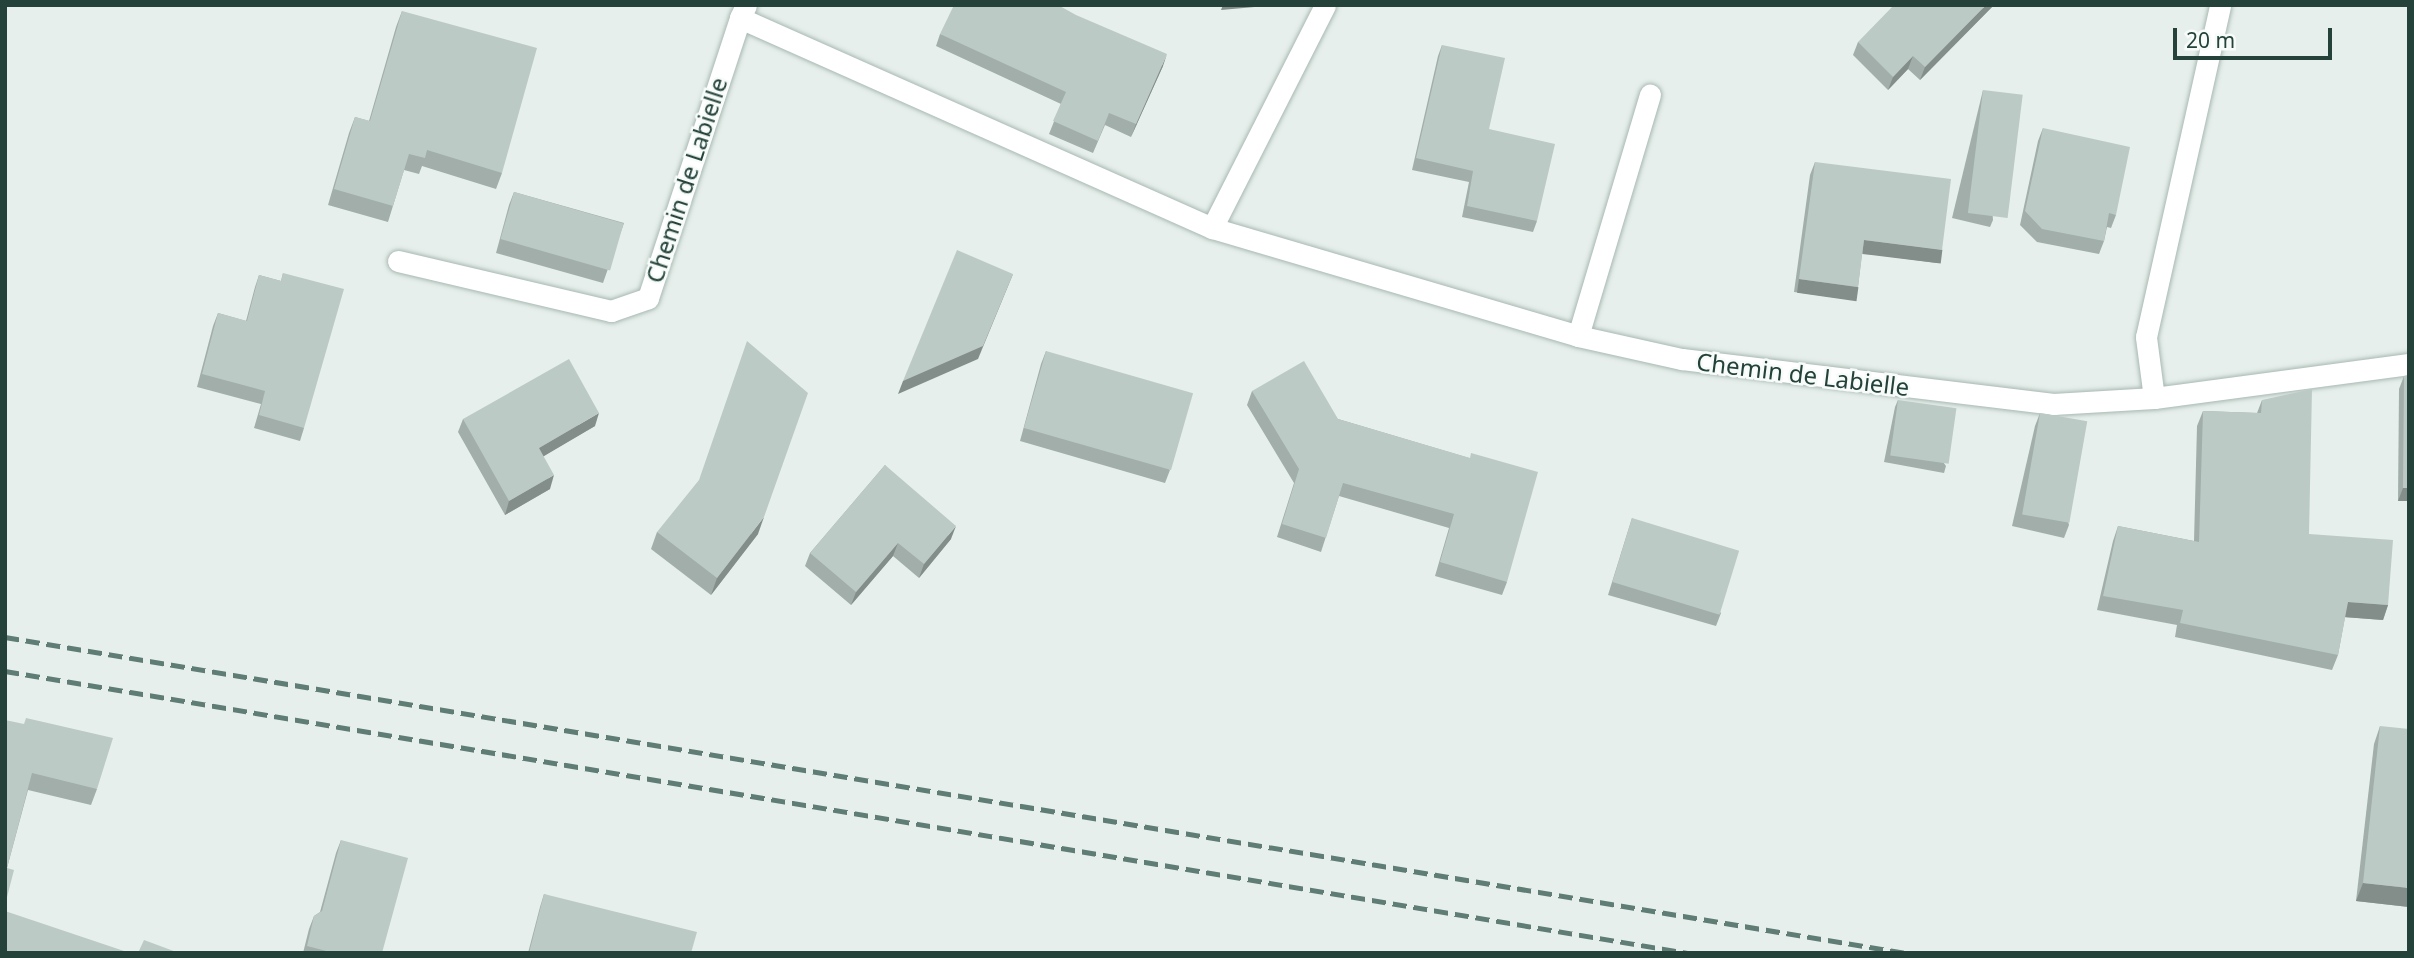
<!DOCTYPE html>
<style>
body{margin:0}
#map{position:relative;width:2414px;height:958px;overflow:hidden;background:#e6efeb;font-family:"Noto Sans",sans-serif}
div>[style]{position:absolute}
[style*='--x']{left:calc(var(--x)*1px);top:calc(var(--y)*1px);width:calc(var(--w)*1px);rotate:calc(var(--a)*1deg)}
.roads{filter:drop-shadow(0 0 2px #a8b8b2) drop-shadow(0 0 2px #a8b8b2)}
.minor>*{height:21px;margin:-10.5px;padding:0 10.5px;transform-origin:10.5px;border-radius:10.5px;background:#fff}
.rail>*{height:5px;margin-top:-2.5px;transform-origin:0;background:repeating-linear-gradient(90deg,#5f7d75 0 14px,transparent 0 21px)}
.wall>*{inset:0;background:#a1aea9}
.shaded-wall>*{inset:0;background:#838d89;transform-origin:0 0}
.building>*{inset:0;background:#bbcac4;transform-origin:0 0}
span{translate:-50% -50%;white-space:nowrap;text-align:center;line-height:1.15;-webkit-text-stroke:5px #f7fbf9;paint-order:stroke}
.street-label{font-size:24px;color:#24423a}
.frame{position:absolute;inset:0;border:7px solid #24423a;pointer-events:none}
.scale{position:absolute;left:2173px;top:28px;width:159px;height:32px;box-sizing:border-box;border:4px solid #24423a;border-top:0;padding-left:9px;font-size:21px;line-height:24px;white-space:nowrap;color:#24423a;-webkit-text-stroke:5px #f7fbf9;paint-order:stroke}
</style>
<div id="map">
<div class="roads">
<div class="minor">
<div style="--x:746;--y:5;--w:14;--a:115"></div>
<div style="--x:740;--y:18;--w:517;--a:23.99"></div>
<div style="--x:1212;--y:228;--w:382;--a:16.4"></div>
<div style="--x:1578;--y:336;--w:107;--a:12.5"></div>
<div style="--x:1682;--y:359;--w:374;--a:6.9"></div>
<div style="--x:2053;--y:404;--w:101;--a:-3.4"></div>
<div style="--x:2154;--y:398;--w:257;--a:-7.6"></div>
<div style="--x:1212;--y:228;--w:250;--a:-63.1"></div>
<div style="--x:398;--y:261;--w:219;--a:13.2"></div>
<div style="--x:611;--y:311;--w:39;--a:-19"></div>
<div style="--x:648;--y:298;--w:295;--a:-71.8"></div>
<div style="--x:1578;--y:336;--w:252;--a:-73.4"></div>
<div style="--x:2154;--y:398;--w:62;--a:-97.5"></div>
<div style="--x:2146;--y:337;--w:340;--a:-77.4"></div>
</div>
</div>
<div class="rail">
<div style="--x:5;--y:637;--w:1927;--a:9.44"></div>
<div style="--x:5;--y:671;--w:1706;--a:9.51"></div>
</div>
<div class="wall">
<div style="clip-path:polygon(1994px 5px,1920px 80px,1908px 69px,1888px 90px,1853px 55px,1858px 42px)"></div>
<div style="clip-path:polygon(402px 11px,502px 173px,496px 189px,422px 166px,419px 174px,404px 170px,388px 222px,328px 205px,349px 133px,355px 117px,369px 121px,396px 27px)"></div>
<div style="clip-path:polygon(940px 34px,1163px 66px,1131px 137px,1105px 125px,1093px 153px,1049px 134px,1061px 104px,936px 46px)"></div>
<div style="clip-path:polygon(1442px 45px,1489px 129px,1537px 221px,1533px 232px,1462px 217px,1469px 182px,1412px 170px,1438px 56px)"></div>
<div style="clip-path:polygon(1983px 90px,1993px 220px,1990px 227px,1952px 218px)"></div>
<div style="clip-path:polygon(2043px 128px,2116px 215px,2111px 228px,2107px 227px,2104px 241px,2099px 254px,2037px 242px,2020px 225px,2038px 141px)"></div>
<div style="clip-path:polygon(1815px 162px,1942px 250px,1937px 263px,1862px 253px,1858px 287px,1853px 300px,1794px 292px,1810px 175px)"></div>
<div style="clip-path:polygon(514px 192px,624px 223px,603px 283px,496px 253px,509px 205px)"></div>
<div style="clip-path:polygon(283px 273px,304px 428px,300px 441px,254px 428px,261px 404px,197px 387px,213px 326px,218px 313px,246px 321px,255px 287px,259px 275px,281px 281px)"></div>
<div style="clip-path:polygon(1046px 351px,1170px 470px,1165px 483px,1020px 441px,1041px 364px)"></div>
<div style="clip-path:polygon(2404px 376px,2409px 501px,2398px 501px,2399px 389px)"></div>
<div style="clip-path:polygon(1252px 391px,1338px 419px,1469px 458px,1507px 582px,1502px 595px,1435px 576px,1449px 528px,1339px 496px,1321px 552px,1277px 537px,1294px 483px,1247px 405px)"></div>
<div style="clip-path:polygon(1898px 400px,1946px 466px,1944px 473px,1884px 462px,1895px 407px)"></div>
<div style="clip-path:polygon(2262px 400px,2309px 534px,2388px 605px,2383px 620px,2345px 617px,2338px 655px,2332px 670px,2175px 637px,2177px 625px,2097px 610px,2113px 541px,2118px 526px,2194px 541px,2197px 426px,2203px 411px,2257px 413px)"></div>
<div style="clip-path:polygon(2040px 413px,2069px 525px,2064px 538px,2012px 526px,2035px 426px)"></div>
<div style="clip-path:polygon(463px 419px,595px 426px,543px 456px,550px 489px,505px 515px,458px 432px)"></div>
<div style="clip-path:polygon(885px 465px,951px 539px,919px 578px,893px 556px,851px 605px,805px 566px,810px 553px)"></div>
<div style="clip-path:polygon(1632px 518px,1721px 613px,1716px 626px,1608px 595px)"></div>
<div style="clip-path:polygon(657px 532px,758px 534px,711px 595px,651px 549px)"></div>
<div style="clip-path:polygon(5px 720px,97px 789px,91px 805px,28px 790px,7px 868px)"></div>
<div style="clip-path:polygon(2380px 726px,2409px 907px,2356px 901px,2374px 744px)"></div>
<div style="clip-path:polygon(341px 840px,382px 953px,303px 953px,309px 929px,314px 916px,320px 912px,336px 853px)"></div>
<div style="clip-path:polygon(544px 894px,691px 953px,528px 953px,540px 907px)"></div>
</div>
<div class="shaded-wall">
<div style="clip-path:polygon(1223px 5px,1277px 5px,1221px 10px)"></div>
<div style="clip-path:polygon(1986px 5px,1994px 5px,1920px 80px,1925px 67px)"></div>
<div style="clip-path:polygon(1167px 54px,1163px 66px,1131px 137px,1136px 124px)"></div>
<div style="clip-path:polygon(1913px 56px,1908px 69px,1888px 90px,1893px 77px)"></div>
<div style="left:1864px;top:240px;width:79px;height:14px;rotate:7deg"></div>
<div style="clip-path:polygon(1013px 274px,978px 359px,898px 394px,903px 381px)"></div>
<div style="left:1799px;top:279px;width:60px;height:14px;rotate:8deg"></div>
<div style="clip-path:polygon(599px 413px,595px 426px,534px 462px,539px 448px)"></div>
<div style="clip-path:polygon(554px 475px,550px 489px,505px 515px,509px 501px)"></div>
<div style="clip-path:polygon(2403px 488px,2409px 488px,2409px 501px,2398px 501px)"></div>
<div style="clip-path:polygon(764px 517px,758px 534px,711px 595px,717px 578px)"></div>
<div style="clip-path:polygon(956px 526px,951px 539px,919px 578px,924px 564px)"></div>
<div style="clip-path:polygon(898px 543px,893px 556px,851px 605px,856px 592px)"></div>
<div style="clip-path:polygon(2348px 602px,2388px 605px,2383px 620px,2343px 617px)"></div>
<div style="clip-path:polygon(2363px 883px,2409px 888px,2409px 907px,2356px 901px)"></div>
</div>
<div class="building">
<div style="clip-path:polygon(954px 5px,1058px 5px,1076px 15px,1167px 54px,1136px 124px,1109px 113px,1098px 141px,1053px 121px,1066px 92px,940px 34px)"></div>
<div style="clip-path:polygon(1894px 5px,1986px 5px,1925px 67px,1913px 56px,1893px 77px,1858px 42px)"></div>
<div style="clip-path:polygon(402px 11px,537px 48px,502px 173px,427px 150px,425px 158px,409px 154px,393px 206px,334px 189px,355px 117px,370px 121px)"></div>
<div style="clip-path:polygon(1442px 45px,1505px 58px,1489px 129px,1555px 144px,1537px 221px,1467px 206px,1473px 171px,1416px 158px)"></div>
<div style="left:1983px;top:90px;width:40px;height:124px;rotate:7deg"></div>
<div style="clip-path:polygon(2043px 128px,2130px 147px,2116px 215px,2109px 213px,2104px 241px,2042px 229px,2025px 211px)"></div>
<div style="clip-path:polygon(1815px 162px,1951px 179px,1942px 250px,1864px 240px,1858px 287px,1799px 279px)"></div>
<div style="left:514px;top:192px;width:114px;height:49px;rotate:16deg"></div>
<div style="clip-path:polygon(957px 250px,1013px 274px,983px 346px,903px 381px)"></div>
<div style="clip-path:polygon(283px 273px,344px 289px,304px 428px,259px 415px,265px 391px,202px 374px,218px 313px,247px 321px,259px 275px,281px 281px)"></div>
<div style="clip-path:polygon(747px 341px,808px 393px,764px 517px,717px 578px,657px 532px,699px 480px)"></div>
<div style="left:1046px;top:351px;width:153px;height:80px;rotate:16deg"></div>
<div style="clip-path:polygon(569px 359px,599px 413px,539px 448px,554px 475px,509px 501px,463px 419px)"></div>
<div style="clip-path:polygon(1304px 361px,1338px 419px,1470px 458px,1471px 453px,1538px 472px,1507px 582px,1440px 562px,1454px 514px,1343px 483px,1326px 538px,1282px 524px,1299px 469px,1252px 391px)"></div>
<div style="clip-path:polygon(2409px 375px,2409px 488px,2403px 488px,2404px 376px)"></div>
<div style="clip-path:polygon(2312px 389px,2309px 534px,2393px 540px,2388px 605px,2348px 602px,2338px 655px,2180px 623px,2183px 610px,2103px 596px,2118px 526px,2199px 542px,2203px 411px,2261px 413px,2262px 400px)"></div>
<div style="left:1898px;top:400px;width:59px;height:56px;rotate:8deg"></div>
<div style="left:2040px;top:413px;width:48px;height:103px;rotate:10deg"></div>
<div style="clip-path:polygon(885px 465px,956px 526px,924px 564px,898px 543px,856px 592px,810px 553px)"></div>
<div style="left:1632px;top:518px;width:112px;height:67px;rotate:17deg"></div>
<div style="clip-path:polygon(26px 718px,113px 738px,97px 789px,32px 773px,7px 868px,14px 870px,5px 905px,5px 720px,24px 724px)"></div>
<div style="clip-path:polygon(2380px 726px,2409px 729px,2409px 888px,2363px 883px)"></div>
<div style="clip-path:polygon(341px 840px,408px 858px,382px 953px,334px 953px,307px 946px,314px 916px,322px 911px)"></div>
<div style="clip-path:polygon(544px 894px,697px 932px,691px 953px,529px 953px)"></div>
<div style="clip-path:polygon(5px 911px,130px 953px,5px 953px)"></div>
<div style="clip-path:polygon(144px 940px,179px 953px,138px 953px)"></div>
</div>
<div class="street-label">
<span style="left:686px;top:180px;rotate:-72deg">Chemin de Labielle</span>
<span style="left:1803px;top:374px;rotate:7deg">Chemin de Labielle</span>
</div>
<div class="frame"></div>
<div class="scale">20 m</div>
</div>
